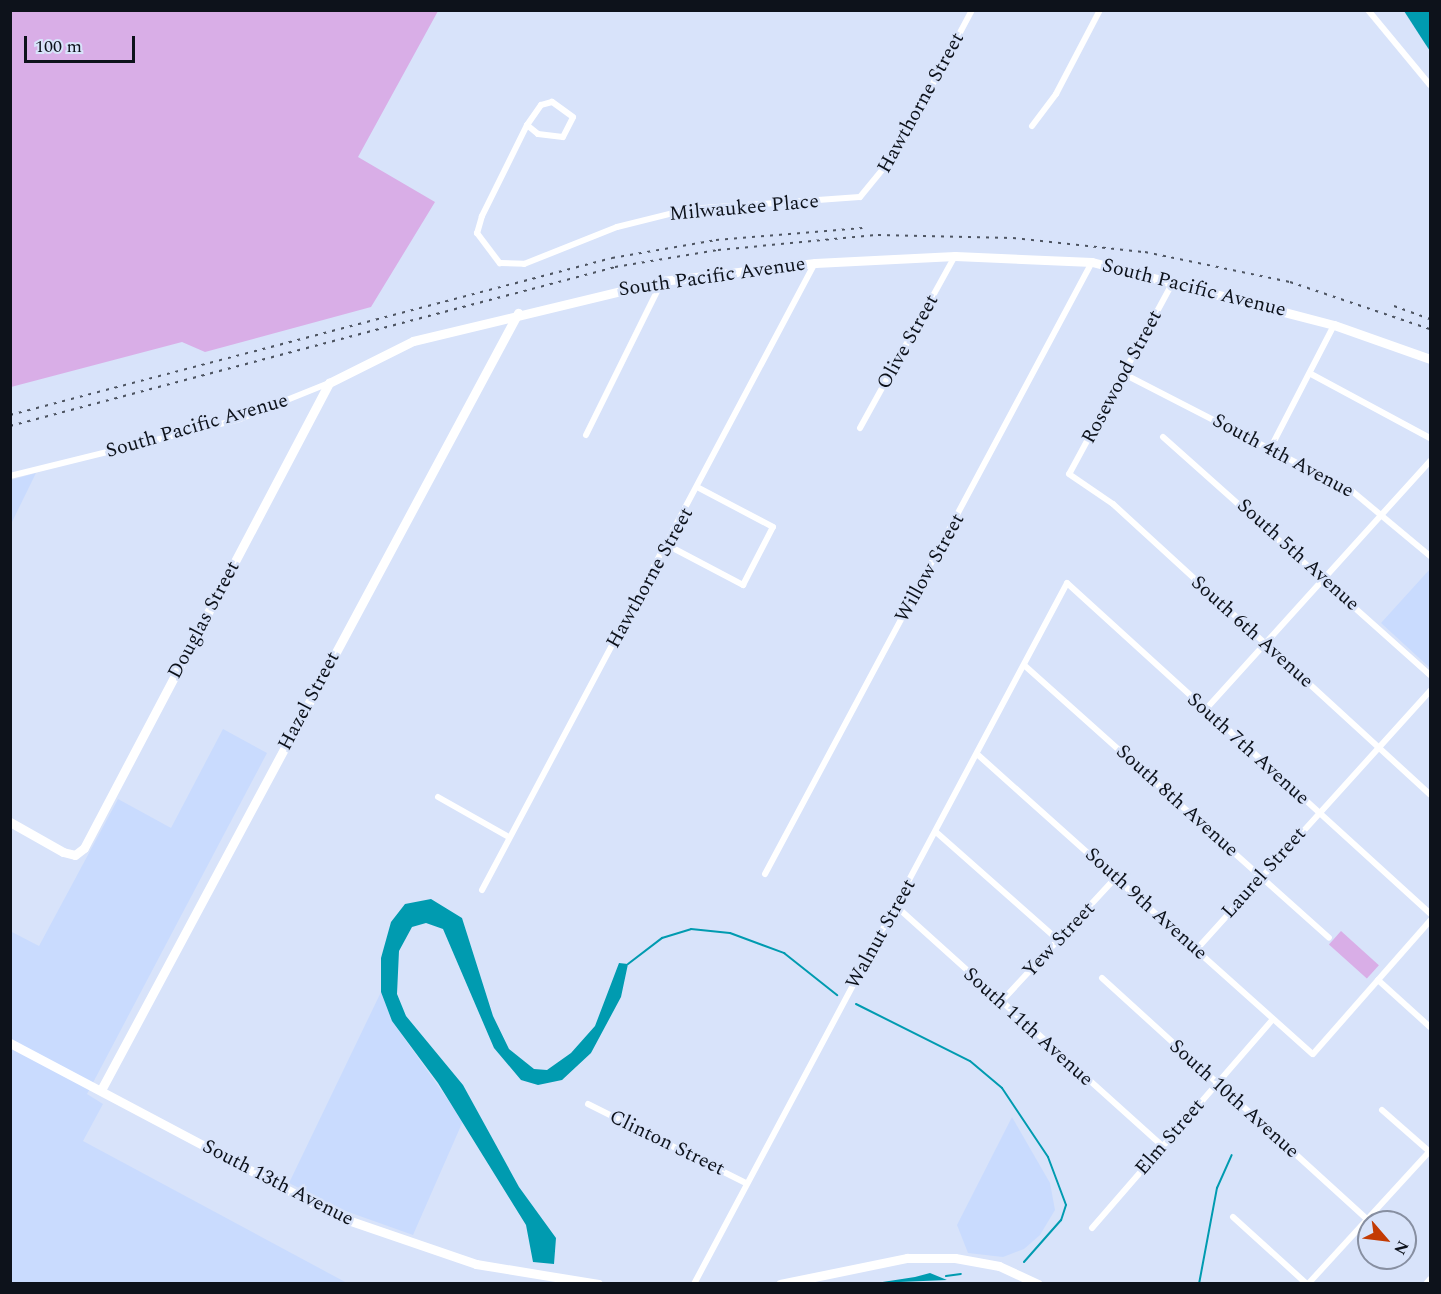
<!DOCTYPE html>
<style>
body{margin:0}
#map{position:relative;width:1441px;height:1294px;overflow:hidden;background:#d8e3fa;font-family:Spectral,serif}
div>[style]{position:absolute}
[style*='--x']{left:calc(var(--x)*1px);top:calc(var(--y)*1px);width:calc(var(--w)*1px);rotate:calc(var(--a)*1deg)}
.built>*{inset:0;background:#c9dbfe}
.green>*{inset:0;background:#d9aee7;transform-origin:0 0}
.water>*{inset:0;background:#009bb0}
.stream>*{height:2px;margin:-1px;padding:0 1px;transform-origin:1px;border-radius:1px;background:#009bb0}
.street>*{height:6px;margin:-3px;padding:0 3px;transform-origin:3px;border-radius:3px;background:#fff}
.secondary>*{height:9px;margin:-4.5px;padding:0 4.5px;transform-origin:4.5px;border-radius:4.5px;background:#fff}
.rail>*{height:2px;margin-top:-1px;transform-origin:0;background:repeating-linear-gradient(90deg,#4e5562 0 3px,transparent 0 9px)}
span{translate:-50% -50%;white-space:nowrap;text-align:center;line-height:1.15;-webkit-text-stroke:5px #d8e3fa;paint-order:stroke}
.street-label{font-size:20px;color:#0d121b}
.frame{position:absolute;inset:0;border:12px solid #0d121b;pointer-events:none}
.north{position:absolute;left:1357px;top:1210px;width:60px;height:60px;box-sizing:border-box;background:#d8e3fa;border:2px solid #878fa1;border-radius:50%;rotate:118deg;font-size:16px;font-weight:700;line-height:24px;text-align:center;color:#0d121b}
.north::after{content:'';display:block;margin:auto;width:21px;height:27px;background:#c33b04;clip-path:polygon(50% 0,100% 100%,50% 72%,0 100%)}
.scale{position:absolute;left:24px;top:36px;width:111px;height:27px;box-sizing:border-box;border:3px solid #0d121b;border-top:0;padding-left:8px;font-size:18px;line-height:21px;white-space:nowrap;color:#0d121b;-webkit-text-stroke:4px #d8e3fa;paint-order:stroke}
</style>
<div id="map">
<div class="built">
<div style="clip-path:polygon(36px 473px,11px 524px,11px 480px)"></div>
<div style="clip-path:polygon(1430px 569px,1430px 668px,1381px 623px)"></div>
<div style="clip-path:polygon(223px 729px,267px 753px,87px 1094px,103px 1104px,83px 1141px,347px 1283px,11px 1283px,10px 931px,39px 946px,118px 799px,171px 828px)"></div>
<div style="clip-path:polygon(381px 992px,392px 1021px,463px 1121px,413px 1235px,340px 1209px,289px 1183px)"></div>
<div style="clip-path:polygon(1012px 1117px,1050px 1183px,1055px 1210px,1040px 1235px,1024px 1249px,1003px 1257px,968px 1253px,957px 1225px)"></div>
</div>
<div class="green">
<div style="clip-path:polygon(11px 10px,438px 11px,358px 157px,435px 202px,371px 307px,205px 352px,182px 342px,11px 387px)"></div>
<div style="left:1341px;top:931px;width:51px;height:18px;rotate:42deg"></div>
</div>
<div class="water">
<div style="clip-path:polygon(1404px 11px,1430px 11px,1430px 51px,1424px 42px)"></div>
<div style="clip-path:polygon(431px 899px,462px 918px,493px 1016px,509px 1049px,534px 1069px,547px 1070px,571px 1053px,595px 1026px,619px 963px,628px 964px,621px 997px,591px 1053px,562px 1080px,538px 1085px,521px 1080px,494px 1048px,443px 929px,426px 923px,412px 927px,399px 951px,397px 994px,406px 1016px,463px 1085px,519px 1187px,556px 1238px,554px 1264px,533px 1262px,526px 1225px,438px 1083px,392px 1021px,381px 992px,381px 958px,391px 922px,405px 904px)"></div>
<div style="clip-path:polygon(930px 1273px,947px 1280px,876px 1283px,915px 1277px)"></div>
</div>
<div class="stream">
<div style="--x:628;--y:964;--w:43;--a:-37.4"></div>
<div style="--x:662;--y:938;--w:30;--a:-17"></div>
<div style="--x:691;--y:929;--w:39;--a:6"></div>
<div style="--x:730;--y:933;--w:58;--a:20.3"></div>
<div style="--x:784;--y:953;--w:68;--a:38.4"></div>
<div style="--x:856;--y:1004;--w:127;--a:26.6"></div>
<div style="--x:970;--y:1061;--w:42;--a:40.2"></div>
<div style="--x:1002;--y:1088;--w:83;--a:56.3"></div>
<div style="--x:1048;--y:1157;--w:51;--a:69.4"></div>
<div style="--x:1066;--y:1205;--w:16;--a:108"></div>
<div style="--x:1061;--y:1220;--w:56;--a:131.4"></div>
<div style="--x:946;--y:1276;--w:15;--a:-8"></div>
<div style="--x:1199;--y:1284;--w:98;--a:-79.4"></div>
<div style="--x:1217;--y:1188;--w:36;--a:-66"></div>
</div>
<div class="street">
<div style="--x:1368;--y:10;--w:97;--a:50.4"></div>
<div style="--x:527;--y:125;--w:14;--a:39"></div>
<div style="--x:538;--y:134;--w:25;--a:7"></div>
<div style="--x:563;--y:137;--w:22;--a:-63"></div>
<div style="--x:573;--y:117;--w:26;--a:-144"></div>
<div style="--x:552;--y:102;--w:11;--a:165"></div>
<div style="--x:541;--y:105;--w:24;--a:125"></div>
<div style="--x:527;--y:125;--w:102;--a:116.3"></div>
<div style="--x:482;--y:216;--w:18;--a:106"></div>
<div style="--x:477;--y:233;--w:38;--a:53"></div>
<div style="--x:500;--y:263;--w:24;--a:2"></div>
<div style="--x:524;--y:264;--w:100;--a:-21.7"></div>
<div style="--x:617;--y:227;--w:74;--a:-14"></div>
<div style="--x:689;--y:209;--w:171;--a:-4"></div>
<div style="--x:860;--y:197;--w:57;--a:-50.7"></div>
<div style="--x:896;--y:153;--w:162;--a:-62"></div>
<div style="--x:1032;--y:126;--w:40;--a:-53"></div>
<div style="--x:1056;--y:94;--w:95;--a:-62.4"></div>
<div style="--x:1173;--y:282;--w:218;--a:118.4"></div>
<div style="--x:1069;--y:474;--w:53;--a:34.3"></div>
<div style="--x:1113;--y:504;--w:430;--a:42.5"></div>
<div style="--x:1124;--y:374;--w:256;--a:27.2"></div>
<div style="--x:1352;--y:491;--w:102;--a:39.8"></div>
<div style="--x:1311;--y:374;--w:135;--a:28.3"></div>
<div style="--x:860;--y:428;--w:196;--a:-61.1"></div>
<div style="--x:586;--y:435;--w:172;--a:-63.7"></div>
<div style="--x:1163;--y:437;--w:358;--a:41.7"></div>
<div style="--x:1271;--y:447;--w:137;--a:-62.7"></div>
<div style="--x:10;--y:476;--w:237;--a:-13.9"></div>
<div style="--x:240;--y:419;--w:96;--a:-22"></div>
<div style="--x:669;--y:546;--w:84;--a:27.8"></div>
<div style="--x:743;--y:585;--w:65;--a:-62.7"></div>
<div style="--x:773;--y:527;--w:84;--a:-152.2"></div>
<div style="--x:1024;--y:665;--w:409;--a:41.8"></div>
<div style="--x:1206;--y:709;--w:334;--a:-47.9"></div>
<div style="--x:977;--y:754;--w:450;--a:41.8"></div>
<div style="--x:1313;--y:1054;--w:177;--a:-48.7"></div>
<div style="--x:438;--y:797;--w:79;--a:29.5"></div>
<div style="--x:936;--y:832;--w:163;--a:41.5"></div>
<div style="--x:765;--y:874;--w:694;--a:-61.88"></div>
<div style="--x:482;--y:890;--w:710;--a:-62.03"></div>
<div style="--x:897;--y:907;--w:355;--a:42"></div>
<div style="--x:1196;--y:950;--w:349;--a:-47.9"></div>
<div style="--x:1102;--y:978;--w:358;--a:42.3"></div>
<div style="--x:1378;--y:980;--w:70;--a:42.1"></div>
<div style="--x:1000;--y:1003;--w:173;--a:-47.3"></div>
<div style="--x:588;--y:1104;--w:177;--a:26.6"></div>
<div style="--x:1382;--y:1110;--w:64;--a:41.2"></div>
<div style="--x:1233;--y:1217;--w:100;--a:42.2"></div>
<div style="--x:1092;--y:1228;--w:276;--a:-49.1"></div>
<div style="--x:694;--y:1284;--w:794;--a:-61.98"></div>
<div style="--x:1067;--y:583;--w:491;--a:42.3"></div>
<div style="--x:1308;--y:1284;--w:180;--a:-47.5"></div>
<div style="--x:1426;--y:1284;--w:6;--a:-51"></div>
</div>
<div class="secondary">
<div style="--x:10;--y:822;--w:61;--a:29.5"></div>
<div style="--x:63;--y:852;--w:12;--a:14"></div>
<div style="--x:75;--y:855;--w:11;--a:-38"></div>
<div style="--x:84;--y:848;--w:526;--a:-62.22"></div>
<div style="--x:329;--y:383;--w:94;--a:-26.6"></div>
<div style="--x:413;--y:341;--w:256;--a:-13.5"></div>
<div style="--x:662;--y:281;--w:154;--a:-6.7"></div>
<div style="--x:815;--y:263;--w:140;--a:-2.9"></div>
<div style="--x:955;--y:256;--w:137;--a:2.5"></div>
<div style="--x:1092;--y:262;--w:250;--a:14.6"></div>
<div style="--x:1334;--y:325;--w:102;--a:19.5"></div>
<div style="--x:10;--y:1043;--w:372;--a:27.9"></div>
<div style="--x:339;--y:1217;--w:145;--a:18.9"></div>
<div style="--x:476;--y:1264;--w:124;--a:9.3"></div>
<div style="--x:101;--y:1090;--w:882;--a:-61.78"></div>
<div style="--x:780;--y:1284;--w:130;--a:-11.6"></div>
<div style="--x:907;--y:1258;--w:48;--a:0"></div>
<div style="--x:955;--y:1258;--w:45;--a:10.3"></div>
<div style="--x:999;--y:1266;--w:43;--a:24.8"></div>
</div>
<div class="rail">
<div style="--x:1394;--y:306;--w:38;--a:20"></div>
<div style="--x:10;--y:415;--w:622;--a:-14.62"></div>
<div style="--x:612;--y:258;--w:106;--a:-9.8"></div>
<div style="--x:716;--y:240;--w:147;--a:-4.7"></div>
<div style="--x:10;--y:426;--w:626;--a:-14.72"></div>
<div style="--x:615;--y:267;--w:104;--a:-9.4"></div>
<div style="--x:718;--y:250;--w:161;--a:-5.4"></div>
<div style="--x:878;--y:235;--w:135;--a:1.3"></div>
<div style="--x:1013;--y:238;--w:133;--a:6.1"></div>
<div style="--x:1145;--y:252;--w:148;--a:11.7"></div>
<div style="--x:1290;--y:282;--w:148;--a:18.6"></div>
</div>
<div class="street-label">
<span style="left:921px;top:103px;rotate:-61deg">Hawthorne Street</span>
<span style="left:744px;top:208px;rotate:-5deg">Milwaukee Place</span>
<span style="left:712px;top:277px;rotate:-8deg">South Pacific Avenue</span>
<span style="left:1194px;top:288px;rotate:14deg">South Pacific Avenue</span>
<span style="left:908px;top:342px;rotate:-61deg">Olive Street</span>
<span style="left:1122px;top:377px;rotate:-62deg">Rosewood Street</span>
<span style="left:197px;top:426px;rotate:-16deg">South Pacific Avenue</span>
<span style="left:1283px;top:456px;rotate:28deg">South 4th Avenue</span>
<span style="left:1298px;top:555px;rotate:42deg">South 5th Avenue</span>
<span style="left:930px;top:568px;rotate:-61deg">Willow Street</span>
<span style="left:650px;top:578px;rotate:-61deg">Hawthorne Street</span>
<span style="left:204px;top:620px;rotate:-62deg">Douglas Street</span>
<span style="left:1252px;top:632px;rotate:42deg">South 6th Avenue</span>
<span style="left:309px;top:701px;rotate:-62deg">Hazel Street</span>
<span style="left:1248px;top:749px;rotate:42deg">South 7th Avenue</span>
<span style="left:1177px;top:801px;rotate:42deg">South 8th Avenue</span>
<span style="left:1264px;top:873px;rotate:-48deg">Laurel Street</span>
<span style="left:1146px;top:904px;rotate:42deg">South 9th Avenue</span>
<span style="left:881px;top:934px;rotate:-61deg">Walnut Street</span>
<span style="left:1059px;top:940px;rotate:-47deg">Yew Street</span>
<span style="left:1028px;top:1027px;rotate:42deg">South 11th Avenue</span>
<span style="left:1234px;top:1099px;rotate:42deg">South 10th Avenue</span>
<span style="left:1170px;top:1137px;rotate:-49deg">Elm Street</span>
<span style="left:667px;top:1143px;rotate:26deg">Clinton Street</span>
<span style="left:278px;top:1183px;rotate:27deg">South 13th Avenue</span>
</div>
<div class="frame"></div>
<div class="north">N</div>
<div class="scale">100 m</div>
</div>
